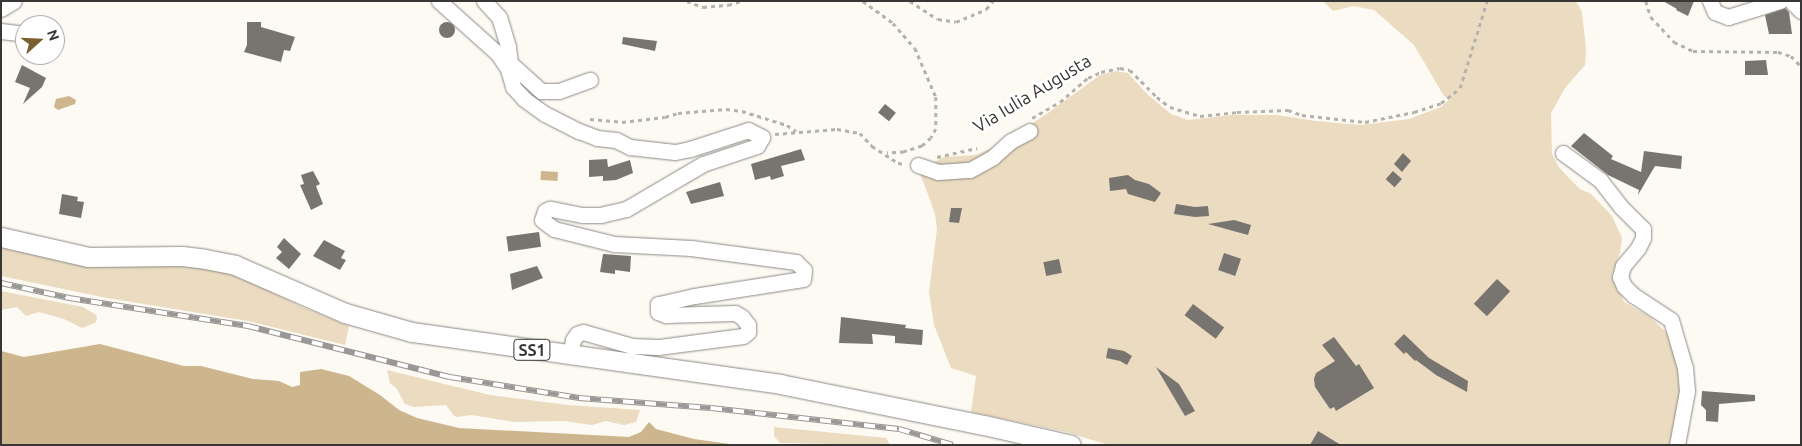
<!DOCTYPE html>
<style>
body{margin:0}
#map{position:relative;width:1802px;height:446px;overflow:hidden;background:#fdfaf4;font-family:Ubuntu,sans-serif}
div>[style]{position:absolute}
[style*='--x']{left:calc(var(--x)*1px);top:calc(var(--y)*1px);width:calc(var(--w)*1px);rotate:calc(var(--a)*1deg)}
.green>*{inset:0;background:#ebdbc0}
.water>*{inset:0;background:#cdb58e;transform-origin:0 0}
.building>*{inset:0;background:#787571;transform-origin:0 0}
.round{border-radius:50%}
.path>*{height:2.5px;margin-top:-1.25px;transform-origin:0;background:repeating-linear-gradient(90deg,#b5b2ad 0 4px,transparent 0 8px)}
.roads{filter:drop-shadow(0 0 1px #8c8984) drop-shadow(0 0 1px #8c8984)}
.minor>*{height:15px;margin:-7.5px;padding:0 7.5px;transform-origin:7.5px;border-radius:7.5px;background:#fff}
.major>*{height:19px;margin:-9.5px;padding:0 9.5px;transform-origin:9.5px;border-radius:9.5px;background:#fff}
.rail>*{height:5.5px;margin-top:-2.75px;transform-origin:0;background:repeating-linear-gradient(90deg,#fff 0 11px,#9a9894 0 22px);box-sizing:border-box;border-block:1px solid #9a9894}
span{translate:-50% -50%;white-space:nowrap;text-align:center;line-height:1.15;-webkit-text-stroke:5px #fff;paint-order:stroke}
.shield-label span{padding:1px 4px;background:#fff;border:1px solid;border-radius:4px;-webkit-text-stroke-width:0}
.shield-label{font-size:16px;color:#393735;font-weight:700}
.street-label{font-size:18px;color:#393735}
.frame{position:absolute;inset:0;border:2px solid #393735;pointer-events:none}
.north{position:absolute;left:15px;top:15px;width:50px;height:50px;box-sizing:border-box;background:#fff;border:1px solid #b0afae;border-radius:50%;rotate:70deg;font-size:14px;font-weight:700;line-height:20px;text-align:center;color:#393735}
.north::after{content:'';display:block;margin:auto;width:18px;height:22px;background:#7a5f31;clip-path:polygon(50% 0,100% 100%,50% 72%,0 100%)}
</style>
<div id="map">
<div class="green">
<div style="clip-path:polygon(1323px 1px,1575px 1px,1579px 6px,1582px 12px,1586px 49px,1585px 65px,1565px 88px,1551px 113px,1552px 154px,1559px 167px,1569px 178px,1580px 189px,1591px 194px,1612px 216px,1622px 238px,1620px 253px,1612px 274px,1624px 302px,1650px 317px,1672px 338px,1679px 363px,1680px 409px,1672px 445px,1109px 445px,1066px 432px,971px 412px,976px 376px,951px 368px,934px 325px,929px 292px,937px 229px,935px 214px,919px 170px,944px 157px,976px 155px,998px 145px,1048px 113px,1100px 75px,1116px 71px,1128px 73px,1147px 94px,1171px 114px,1188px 120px,1231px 115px,1277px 115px,1316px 121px,1361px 125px,1409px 119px,1441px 107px,1450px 99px,1444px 96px,1414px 45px,1374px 10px,1353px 6px,1333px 11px)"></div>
<div style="clip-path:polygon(1px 242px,69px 258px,116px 267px,188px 264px,235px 273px,300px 306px,349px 326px,345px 345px,248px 321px,107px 298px,1px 276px)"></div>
<div style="clip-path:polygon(1px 291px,83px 307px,96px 315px,97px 319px,95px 323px,82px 328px,64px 319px,39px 312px,26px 316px,17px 307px,1px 310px)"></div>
<div style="clip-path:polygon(387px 370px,490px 395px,567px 405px,640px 410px,636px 422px,624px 425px,606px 421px,592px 425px,564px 421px,514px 422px,471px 415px,458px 417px,454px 416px,446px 405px,414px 407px,405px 404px,397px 389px,390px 383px)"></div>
<div style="clip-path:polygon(774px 427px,886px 438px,890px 445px,780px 443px,774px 436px)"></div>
</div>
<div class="water">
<div style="clip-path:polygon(69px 96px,76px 100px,75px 104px,58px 110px,54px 107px,56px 99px)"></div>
<div style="left:541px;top:171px;width:17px;height:9px;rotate:3deg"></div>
<div style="clip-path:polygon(100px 344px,184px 366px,201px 366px,253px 379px,279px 381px,292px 387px,300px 385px,300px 372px,321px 369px,349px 376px,380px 395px,399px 410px,417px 418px,459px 428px,629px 437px,641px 432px,649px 422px,656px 429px,694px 439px,737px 445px,1px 445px,1px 351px,24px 357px)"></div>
</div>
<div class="building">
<div style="clip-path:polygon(1663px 1px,1694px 1px,1688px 16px,1676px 10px,1677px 9px)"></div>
<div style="clip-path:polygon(1785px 8px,1789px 12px,1792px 34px,1769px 34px,1765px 15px)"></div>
<div class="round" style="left:439px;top:22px;width:16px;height:16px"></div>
<div style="clip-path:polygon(247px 22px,261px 22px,261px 27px,295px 37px,290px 51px,284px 50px,281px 62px,244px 52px,247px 45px)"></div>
<div style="clip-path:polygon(623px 37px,657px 41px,655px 51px,622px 44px)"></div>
<div style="clip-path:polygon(1766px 60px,1768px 75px,1745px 75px,1745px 61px)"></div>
<div style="clip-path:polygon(22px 65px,46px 78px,42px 87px,23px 104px,30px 88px,15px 82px)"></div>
<div style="left:885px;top:104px;width:14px;height:11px;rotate:39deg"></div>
<div style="clip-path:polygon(1584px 133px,1613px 156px,1611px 159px,1641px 172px,1644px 151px,1682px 156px,1681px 169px,1655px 166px,1638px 195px,1639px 190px,1608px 175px,1571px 146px)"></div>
<div style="clip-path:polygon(801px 149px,805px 160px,781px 166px,784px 176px,771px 180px,770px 176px,755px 180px,751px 164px)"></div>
<div style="clip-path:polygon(1403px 153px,1411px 161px,1402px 172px,1394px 164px)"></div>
<div style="clip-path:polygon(607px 159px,608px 167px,630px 160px,633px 173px,616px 180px,603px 181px,603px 176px,589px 177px,589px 160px)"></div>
<div style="clip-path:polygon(313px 171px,320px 184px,316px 186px,323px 204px,311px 210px,300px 185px,304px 184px,301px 175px)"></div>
<div style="left:1393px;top:171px;width:12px;height:11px;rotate:42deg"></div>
<div style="clip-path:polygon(1128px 175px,1135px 180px,1149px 184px,1161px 193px,1155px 202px,1128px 194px,1126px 189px,1110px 191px,1109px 178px)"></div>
<div style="clip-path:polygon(720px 182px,724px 196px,691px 204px,686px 192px)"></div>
<div style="clip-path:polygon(62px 194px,78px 197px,77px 201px,84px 202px,81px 218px,59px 214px)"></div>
<div style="clip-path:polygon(1176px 204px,1195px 207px,1208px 206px,1209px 216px,1195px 217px,1174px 214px)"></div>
<div style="clip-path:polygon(951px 208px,962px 208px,959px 223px,949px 222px)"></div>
<div style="clip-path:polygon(1234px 220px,1251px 225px,1248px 235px,1208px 224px)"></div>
<div style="left:539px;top:232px;width:15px;height:33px;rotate:82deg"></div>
<div style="clip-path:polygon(284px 238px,301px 254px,289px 269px,276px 258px,282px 252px,277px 247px)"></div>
<div style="clip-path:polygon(324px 240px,345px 251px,341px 258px,346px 260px,340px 270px,313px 256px)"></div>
<div style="left:1224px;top:253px;width:18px;height:18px;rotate:19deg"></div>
<div style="clip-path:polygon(603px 254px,631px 256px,630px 272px,615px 270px,615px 274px,600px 272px)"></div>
<div style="left:1059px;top:259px;width:14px;height:16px;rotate:78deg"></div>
<div style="clip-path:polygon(537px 266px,543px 278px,512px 290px,510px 274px)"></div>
<div style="left:1497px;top:279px;width:18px;height:34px;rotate:43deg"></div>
<div style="left:1193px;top:304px;width:39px;height:14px;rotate:37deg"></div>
<div style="clip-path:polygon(841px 317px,906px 325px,905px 328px,923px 330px,922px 345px,895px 343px,895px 336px,872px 334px,873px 344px,839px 343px)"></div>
<div style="clip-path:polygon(1404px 334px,1429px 358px,1468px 381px,1467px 392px,1436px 375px,1416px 360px,1415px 361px,1406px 352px,1404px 354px,1394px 344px)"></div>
<div style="clip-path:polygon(1334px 337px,1356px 366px,1359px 364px,1374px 388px,1336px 411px,1334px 407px,1330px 409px,1315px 387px,1314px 379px,1316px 373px,1335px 361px,1322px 345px)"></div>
<div style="clip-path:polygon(1108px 348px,1124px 351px,1132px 356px,1127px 365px,1120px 361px,1106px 358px)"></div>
<div style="clip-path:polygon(1156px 367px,1179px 384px,1195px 411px,1185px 416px)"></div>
<div style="clip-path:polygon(1702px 391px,1755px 395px,1755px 401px,1719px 404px,1718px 422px,1706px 421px,1706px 410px,1701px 405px)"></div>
<div style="clip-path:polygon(1318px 431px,1341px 445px,1310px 445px)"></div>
</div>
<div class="path">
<div style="--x:687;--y:1;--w:17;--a:21"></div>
<div style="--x:703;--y:7;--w:25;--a:-5"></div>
<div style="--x:728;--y:5;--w:14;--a:-17"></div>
<div style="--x:863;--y:1;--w:37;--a:36"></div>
<div style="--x:893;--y:23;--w:33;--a:49"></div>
<div style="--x:915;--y:48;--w:53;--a:66.8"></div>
<div style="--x:936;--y:97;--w:32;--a:90"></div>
<div style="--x:936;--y:129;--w:10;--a:119"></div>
<div style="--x:931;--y:138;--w:12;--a:138"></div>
<div style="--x:922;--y:146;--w:19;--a:162"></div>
<div style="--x:904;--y:152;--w:17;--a:177"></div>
<div style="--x:910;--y:1;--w:33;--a:33"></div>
<div style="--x:938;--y:19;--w:18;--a:9"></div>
<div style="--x:956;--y:22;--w:33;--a:-23"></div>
<div style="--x:986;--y:9;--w:11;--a:-49"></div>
<div style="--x:1646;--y:1;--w:17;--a:73"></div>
<div style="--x:1651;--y:17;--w:34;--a:47"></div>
<div style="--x:1674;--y:42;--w:21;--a:25"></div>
<div style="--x:1693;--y:51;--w:85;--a:0.7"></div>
<div style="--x:1778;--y:52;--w:14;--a:17"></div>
<div style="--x:1791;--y:56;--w:14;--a:45"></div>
<div style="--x:1032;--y:118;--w:32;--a:-30"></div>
<div style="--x:1060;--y:102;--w:37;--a:-41"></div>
<div style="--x:1088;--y:78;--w:14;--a:-25"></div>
<div style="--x:1101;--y:72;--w:19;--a:-12"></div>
<div style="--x:1120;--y:68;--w:10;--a:11"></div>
<div style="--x:1130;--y:70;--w:38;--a:45"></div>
<div style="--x:1157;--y:97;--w:16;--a:38"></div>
<div style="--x:1170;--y:107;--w:31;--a:17"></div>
<div style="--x:1200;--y:116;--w:37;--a:-6"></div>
<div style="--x:1237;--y:112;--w:51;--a:-2.2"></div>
<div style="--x:1288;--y:110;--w:15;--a:20"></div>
<div style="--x:1302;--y:115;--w:63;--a:6.3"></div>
<div style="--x:1365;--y:122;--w:50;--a:-11.5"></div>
<div style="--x:1414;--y:112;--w:28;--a:-18"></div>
<div style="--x:1441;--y:103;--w:24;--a:-38"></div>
<div style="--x:1460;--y:88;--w:91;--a:-72.8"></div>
<div style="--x:590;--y:119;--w:32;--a:5"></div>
<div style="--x:622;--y:122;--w:43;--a:-6.6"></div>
<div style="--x:665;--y:117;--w:14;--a:-17"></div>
<div style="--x:678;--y:113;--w:48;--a:-4.8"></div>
<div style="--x:726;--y:109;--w:16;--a:7"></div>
<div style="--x:742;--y:111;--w:47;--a:17.3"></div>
<div style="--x:787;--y:125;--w:11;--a:34"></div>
<div style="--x:775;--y:134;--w:62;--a:-4.6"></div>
<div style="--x:837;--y:129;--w:23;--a:10"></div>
<div style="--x:860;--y:133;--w:18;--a:47"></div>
<div style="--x:872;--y:146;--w:31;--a:33"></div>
<div style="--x:898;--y:163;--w:7;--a:8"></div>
<div style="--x:937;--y:157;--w:41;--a:-12.7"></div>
</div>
<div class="roads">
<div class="minor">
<div style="--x:439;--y:1;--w:79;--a:41.9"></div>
<div style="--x:498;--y:54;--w:18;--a:56"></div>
<div style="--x:508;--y:69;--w:19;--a:74"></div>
<div style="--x:513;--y:87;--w:16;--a:47"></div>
<div style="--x:524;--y:99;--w:26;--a:36"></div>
<div style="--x:545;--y:114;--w:38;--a:27"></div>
<div style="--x:579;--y:131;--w:19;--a:21"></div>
<div style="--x:597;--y:138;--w:19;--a:6"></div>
<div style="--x:616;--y:140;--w:16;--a:27"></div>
<div style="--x:630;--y:147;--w:45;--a:6.3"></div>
<div style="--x:675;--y:152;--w:15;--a:-11"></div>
<div style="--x:690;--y:149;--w:61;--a:-18.1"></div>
<div style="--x:748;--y:130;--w:16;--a:27"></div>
<div style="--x:762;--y:137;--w:10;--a:119"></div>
<div style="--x:757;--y:146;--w:57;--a:161.6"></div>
<div style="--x:703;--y:164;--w:89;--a:149.7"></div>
<div style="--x:626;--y:209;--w:26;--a:167"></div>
<div style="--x:601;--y:215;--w:19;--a:180"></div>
<div style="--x:582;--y:215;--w:33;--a:-169"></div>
<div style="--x:550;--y:209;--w:5;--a:158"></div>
<div style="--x:545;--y:211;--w:9;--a:108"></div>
<div style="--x:542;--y:220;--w:15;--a:37"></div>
<div style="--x:554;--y:229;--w:62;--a:14"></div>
<div style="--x:614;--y:244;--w:77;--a:3"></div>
<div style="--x:691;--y:248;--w:106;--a:7.6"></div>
<div style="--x:796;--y:262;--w:11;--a:45"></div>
<div style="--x:804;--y:270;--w:9;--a:96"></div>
<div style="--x:803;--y:279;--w:110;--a:171.1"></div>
<div style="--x:694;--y:296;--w:37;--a:167"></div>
<div style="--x:658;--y:304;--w:8;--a:90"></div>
<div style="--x:658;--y:312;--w:9;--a:21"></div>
<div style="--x:666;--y:315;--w:69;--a:-1.7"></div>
<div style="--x:735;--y:313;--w:8;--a:30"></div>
<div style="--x:742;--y:317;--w:10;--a:53"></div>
<div style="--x:748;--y:325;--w:7;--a:90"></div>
<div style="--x:748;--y:332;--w:6;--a:141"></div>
<div style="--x:743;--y:336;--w:86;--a:172.6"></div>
<div style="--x:658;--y:347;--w:26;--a:-178"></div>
<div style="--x:632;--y:346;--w:51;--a:-164.1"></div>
<div style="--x:583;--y:332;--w:6;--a:162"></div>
<div style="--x:577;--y:334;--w:7;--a:124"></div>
<div style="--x:573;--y:340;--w:15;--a:101"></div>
<div style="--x:484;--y:1;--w:22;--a:47"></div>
<div style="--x:499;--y:17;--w:31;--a:73"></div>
<div style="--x:508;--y:47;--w:16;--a:83"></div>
<div style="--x:510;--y:63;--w:42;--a:42.1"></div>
<div style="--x:541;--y:91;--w:18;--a:0"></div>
<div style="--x:559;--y:91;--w:33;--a:-20"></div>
<div style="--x:1710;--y:1;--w:12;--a:66"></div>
<div style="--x:1715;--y:12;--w:14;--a:21"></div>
<div style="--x:1728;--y:17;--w:54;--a:-17.1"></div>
<div style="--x:1791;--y:1;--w:14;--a:45"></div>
<div style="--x:1;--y:9;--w:15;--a:-32"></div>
<div style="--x:1;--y:31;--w:24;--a:7"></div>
<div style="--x:1563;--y:153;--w:46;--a:36.1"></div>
<div style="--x:1600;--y:180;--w:34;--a:52"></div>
<div style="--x:1621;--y:207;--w:31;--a:45"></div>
<div style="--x:1643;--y:229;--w:9;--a:90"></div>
<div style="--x:1643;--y:238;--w:11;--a:117"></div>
<div style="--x:1638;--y:248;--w:23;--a:130"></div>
<div style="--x:1623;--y:266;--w:11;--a:105"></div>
<div style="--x:1620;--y:277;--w:10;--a:66"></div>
<div style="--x:1624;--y:286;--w:13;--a:45"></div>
<div style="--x:1633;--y:295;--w:45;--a:33.3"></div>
<div style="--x:1671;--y:320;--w:50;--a:73.7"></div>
<div style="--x:1685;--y:368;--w:23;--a:85"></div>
<div style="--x:1687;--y:391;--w:55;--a:100.5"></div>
<div style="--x:918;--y:165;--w:21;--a:19"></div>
<div style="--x:938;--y:172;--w:32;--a:-4"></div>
<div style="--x:970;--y:170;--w:26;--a:-29"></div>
<div style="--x:993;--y:157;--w:24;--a:-42"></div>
<div style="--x:1011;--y:141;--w:21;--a:-28"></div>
</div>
<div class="major">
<div style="--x:1;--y:237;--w:89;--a:12.9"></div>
<div style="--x:88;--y:257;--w:94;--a:-0.6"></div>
<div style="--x:182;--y:256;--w:23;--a:7"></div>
<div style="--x:205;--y:259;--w:31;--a:11"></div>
<div style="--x:235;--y:265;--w:120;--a:23.6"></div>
<div style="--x:345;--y:313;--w:70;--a:15.8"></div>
<div style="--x:412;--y:332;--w:372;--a:8"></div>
<div style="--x:780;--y:384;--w:208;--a:11.4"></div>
<div style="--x:984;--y:425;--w:89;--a:12.9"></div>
</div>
</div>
<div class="rail">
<div style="--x:1;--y:283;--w:70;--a:12.4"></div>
<div style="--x:69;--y:298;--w:181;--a:8.9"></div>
<div style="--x:248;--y:326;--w:208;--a:14.2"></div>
<div style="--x:450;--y:377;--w:131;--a:9.2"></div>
<div style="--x:579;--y:398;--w:132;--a:4.3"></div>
<div style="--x:711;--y:408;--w:189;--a:6.4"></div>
<div style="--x:899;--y:429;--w:56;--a:16.5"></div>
</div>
<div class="shield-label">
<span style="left:532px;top:350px">SS1</span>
</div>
<div class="street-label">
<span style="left:1032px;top:93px;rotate:-31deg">Via Iulia Augusta</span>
</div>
<div class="frame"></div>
<div class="north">N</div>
</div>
